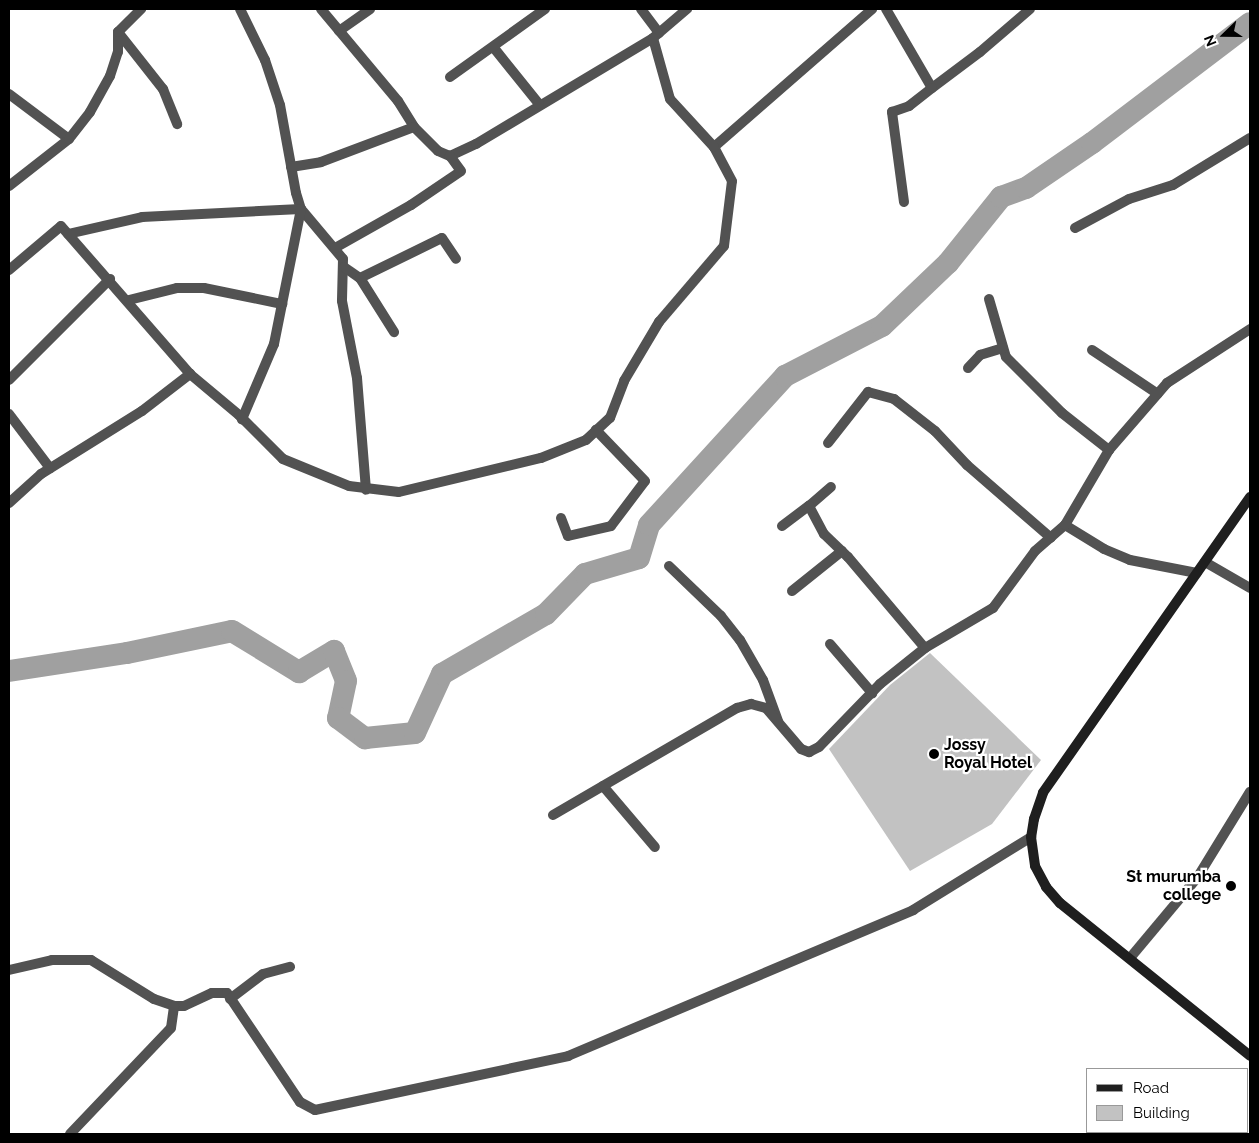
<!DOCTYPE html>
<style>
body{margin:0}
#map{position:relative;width:1259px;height:1143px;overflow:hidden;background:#fff;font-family:Raleway,sans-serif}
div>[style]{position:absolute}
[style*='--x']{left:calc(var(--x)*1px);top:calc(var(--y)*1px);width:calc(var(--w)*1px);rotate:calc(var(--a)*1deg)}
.river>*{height:22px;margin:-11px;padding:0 11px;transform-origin:11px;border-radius:11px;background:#a0a0a0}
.building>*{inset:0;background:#c2c2c2}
.street>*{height:10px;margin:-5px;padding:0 5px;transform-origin:5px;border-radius:5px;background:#525252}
.secondary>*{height:10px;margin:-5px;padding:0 5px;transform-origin:5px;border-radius:5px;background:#1f1f1f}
.dots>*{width:14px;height:14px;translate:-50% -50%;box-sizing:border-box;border:2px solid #fff;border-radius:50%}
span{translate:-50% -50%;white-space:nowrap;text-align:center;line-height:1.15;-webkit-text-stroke:4.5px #fff;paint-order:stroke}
.poi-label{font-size:16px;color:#000;font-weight:700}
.left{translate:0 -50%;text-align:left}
.right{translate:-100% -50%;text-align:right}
.frame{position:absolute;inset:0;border:10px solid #000;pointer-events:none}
.legend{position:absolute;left:1086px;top:1068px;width:162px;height:65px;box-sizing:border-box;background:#fff;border:1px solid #999;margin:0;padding:6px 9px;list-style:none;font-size:15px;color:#000}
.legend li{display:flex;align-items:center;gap:10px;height:25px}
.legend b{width:25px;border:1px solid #999}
.north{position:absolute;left:1199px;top:10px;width:50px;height:50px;-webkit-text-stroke:4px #fff;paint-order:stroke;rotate:248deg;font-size:14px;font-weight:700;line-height:20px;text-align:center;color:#000}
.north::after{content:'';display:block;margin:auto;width:18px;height:22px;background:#000;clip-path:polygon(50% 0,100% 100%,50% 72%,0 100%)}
</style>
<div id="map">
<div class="river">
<div style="--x:9;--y:671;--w:119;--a:-8.7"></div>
<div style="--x:127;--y:653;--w:107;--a:-11.8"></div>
<div style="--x:232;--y:631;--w:79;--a:31.5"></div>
<div style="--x:299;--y:672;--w:41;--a:-31"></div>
<div style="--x:334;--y:651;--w:32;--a:68"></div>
<div style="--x:346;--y:681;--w:38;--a:102"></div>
<div style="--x:338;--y:718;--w:34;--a:37"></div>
<div style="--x:365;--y:738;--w:50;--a:-5.7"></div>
<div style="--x:415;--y:733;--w:65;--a:-65.4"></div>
<div style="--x:442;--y:674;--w:120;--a:-30"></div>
<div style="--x:546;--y:614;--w:56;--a:-45.7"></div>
<div style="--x:585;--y:574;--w:56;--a:-16.5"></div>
<div style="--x:639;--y:558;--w:34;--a:-73"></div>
<div style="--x:649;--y:525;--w:202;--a:-47.6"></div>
<div style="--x:785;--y:376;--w:109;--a:-27.3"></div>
<div style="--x:882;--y:326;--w:91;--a:-43.7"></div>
<div style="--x:948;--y:263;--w:85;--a:-51.2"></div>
<div style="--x:1001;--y:197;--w:27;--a:-20"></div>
<div style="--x:1026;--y:188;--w:80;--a:-34.3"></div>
<div style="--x:1092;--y:143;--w:198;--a:-37.2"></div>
</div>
<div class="building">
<div style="clip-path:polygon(930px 653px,1041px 760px,992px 824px,910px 871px,829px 749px,890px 685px)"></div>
</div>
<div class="street">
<div style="--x:240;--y:9;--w:57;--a:63.9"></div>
<div style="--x:265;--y:60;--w:47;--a:71.6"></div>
<div style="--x:280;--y:105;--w:89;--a:79.7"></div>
<div style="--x:296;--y:193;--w:17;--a:73"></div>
<div style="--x:301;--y:209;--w:65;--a:50"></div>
<div style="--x:343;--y:259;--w:42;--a:91.4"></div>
<div style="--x:342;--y:301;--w:78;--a:79"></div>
<div style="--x:357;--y:378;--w:112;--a:85.4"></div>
<div style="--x:321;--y:9;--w:120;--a:50.1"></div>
<div style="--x:398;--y:101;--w:31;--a:58"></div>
<div style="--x:414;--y:127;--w:34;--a:45"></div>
<div style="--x:438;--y:151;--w:13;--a:23"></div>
<div style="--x:450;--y:156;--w:29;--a:-25"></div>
<div style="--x:476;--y:144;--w:206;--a:-30.9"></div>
<div style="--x:653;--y:38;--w:45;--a:-40.5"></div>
<div style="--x:641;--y:9;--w:30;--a:53"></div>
<div style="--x:886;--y:9;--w:91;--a:59.8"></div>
<div style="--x:932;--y:88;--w:60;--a:-36.9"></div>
<div style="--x:980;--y:52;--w:66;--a:-40.7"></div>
<div style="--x:339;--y:31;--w:38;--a:-35"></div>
<div style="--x:118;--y:32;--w:73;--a:51.7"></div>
<div style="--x:163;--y:89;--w:38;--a:68"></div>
<div style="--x:494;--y:48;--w:72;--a:51.2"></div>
<div style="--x:450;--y:77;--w:117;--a:-35.6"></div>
<div style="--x:9;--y:94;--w:75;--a:36.9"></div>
<div style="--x:714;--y:147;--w:210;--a:-41.1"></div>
<div style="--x:291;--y:167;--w:30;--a:-9"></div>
<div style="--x:321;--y:162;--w:99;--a:-20.6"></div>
<div style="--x:9;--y:186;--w:76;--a:-38.1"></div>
<div style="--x:69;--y:139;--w:34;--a:-52"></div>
<div style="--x:90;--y:112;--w:41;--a:-60.9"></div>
<div style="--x:110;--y:76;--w:25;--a:-72"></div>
<div style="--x:118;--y:52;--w:20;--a:-90"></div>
<div style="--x:118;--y:32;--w:33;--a:-45"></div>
<div style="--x:904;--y:202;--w:91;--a:-97.6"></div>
<div style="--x:892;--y:112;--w:18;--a:-19"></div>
<div style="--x:909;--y:106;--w:29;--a:-38"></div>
<div style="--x:1075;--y:228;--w:61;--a:-28.2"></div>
<div style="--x:1129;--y:199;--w:46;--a:-17.7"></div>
<div style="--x:1173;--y:185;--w:90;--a:-31.4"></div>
<div style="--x:68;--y:234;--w:76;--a:-12.9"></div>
<div style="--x:142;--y:217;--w:159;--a:-2.9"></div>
<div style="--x:301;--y:209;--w:138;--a:101.3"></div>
<div style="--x:274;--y:344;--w:82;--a:113.1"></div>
<div style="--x:335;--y:248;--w:87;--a:-29.5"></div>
<div style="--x:411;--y:205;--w:60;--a:-34.2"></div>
<div style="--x:461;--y:171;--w:19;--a:-126"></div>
<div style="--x:344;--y:267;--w:19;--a:35"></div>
<div style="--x:360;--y:278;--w:64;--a:57.8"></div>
<div style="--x:9;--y:270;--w:68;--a:-40.2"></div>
<div style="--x:61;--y:226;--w:196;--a:48.9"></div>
<div style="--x:190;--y:374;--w:64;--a:39.9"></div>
<div style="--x:239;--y:415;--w:62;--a:45"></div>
<div style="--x:283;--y:459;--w:71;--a:22.2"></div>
<div style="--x:349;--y:486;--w:50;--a:6.8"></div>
<div style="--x:399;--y:492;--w:146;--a:-13.5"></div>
<div style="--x:541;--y:458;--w:48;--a:-21.8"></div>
<div style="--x:586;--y:440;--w:33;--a:-43"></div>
<div style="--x:610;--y:418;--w:40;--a:-69"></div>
<div style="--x:624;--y:381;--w:69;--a:-59.3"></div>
<div style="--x:659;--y:322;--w:100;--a:-49.5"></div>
<div style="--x:724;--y:246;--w:65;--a:-83"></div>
<div style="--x:732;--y:181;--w:38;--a:-118"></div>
<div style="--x:714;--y:147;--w:65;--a:-132.5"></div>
<div style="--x:670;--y:99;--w:63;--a:-105.6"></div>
<div style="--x:360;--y:278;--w:91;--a:-26"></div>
<div style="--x:442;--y:238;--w:25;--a:56"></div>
<div style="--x:989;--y:299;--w:60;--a:73.7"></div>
<div style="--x:1006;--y:357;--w:79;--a:45"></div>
<div style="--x:1062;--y:413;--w:60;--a:38.2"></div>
<div style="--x:129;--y:300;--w:49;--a:-14"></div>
<div style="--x:177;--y:288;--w:27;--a:0"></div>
<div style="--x:204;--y:288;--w:80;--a:11.6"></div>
<div style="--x:1092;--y:350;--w:79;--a:33.7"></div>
<div style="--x:968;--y:368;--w:18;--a:-47"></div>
<div style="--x:980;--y:355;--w:24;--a:-17"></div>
<div style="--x:9;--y:380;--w:143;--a:-45"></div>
<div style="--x:9;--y:414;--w:68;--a:52.8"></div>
<div style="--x:828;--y:443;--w:65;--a:-51.9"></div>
<div style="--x:868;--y:392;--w:27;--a:15"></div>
<div style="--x:894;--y:399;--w:52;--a:38"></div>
<div style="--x:935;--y:431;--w:47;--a:46.7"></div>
<div style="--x:967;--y:465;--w:111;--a:41"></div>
<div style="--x:9;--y:503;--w:43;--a:-42.2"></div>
<div style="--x:41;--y:474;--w:119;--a:-32"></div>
<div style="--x:142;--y:411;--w:61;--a:-37.6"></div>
<div style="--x:809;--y:506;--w:29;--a:-41"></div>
<div style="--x:561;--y:518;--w:19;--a:69"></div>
<div style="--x:568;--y:536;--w:44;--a:-13.1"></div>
<div style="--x:611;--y:526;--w:56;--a:-52.9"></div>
<div style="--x:645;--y:481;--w:71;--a:-133.9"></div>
<div style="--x:1065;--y:525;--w:46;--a:31.6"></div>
<div style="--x:1104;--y:549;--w:28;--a:23"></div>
<div style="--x:1130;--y:560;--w:68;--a:11"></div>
<div style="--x:782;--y:526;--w:34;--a:-37"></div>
<div style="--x:809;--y:506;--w:32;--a:62"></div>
<div style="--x:824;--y:534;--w:33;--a:44"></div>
<div style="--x:848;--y:557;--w:119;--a:49.8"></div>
<div style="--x:1205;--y:562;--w:52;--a:30"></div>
<div style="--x:669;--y:566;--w:72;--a:43.9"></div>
<div style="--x:721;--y:616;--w:31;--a:52"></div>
<div style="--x:740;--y:640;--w:46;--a:60.1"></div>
<div style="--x:763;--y:680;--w:44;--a:69.9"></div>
<div style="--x:792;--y:591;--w:64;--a:-38.7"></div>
<div style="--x:830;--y:644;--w:65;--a:49.4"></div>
<div style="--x:603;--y:786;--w:80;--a:49.6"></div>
<div style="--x:553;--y:815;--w:213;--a:-30.2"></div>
<div style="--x:737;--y:708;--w:15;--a:-16"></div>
<div style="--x:751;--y:704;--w:16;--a:15"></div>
<div style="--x:766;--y:708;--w:54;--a:49.5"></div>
<div style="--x:801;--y:749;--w:9;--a:21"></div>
<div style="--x:809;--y:752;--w:11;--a:-27"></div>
<div style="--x:819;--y:747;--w:88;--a:-45.9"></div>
<div style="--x:880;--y:684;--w:58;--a:-38.7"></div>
<div style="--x:925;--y:648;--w:79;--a:-30.5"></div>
<div style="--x:993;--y:608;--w:71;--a:-53.6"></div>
<div style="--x:1035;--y:551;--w:40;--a:-41"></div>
<div style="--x:1065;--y:525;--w:87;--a:-59.6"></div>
<div style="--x:1109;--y:450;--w:89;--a:-49.1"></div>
<div style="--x:1167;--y:383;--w:99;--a:-33"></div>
<div style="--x:1130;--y:958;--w:104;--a:-50.1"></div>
<div style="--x:1197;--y:878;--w:101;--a:-58.4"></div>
<div style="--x:9;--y:970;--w:44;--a:-13.1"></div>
<div style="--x:52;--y:960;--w:39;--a:0"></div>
<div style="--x:91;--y:960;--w:74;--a:31.8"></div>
<div style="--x:154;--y:999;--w:21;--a:19"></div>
<div style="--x:174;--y:1006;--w:10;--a:0"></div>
<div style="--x:184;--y:1006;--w:31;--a:-25"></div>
<div style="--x:212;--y:993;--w:15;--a:0"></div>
<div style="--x:227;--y:993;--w:131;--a:56.2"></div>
<div style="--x:300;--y:1102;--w:17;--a:28"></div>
<div style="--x:315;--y:1110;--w:259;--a:-12"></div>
<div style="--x:568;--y:1056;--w:375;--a:-22.9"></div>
<div style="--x:913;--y:910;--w:139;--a:-31.7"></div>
<div style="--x:230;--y:999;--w:41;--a:-37.1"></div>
<div style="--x:263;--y:974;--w:28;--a:-15"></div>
<div style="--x:70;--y:1134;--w:146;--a:-46.4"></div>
<div style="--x:171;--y:1028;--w:22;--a:-82"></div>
</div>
<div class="secondary">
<div style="--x:1250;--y:497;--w:361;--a:125"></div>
<div style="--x:1043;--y:793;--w:28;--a:109"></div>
<div style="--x:1034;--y:819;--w:18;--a:99"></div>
<div style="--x:1031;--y:837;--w:29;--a:82"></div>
<div style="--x:1035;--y:866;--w:24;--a:62"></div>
<div style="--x:1046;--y:887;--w:21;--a:49"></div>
<div style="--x:1060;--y:903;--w:244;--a:38.8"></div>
</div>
<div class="dots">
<div style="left:934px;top:754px;background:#000"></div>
<div style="left:1231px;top:886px;background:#000"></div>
</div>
<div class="poi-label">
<span class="left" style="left:944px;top:754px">Jossy<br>Royal Hotel</span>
<span class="right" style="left:1221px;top:886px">St murumba<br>college</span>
</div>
<div class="frame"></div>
<ul class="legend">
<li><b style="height:6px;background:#1f1f1f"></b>Road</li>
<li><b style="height:14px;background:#c2c2c2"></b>Building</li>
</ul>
<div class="north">N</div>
</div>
